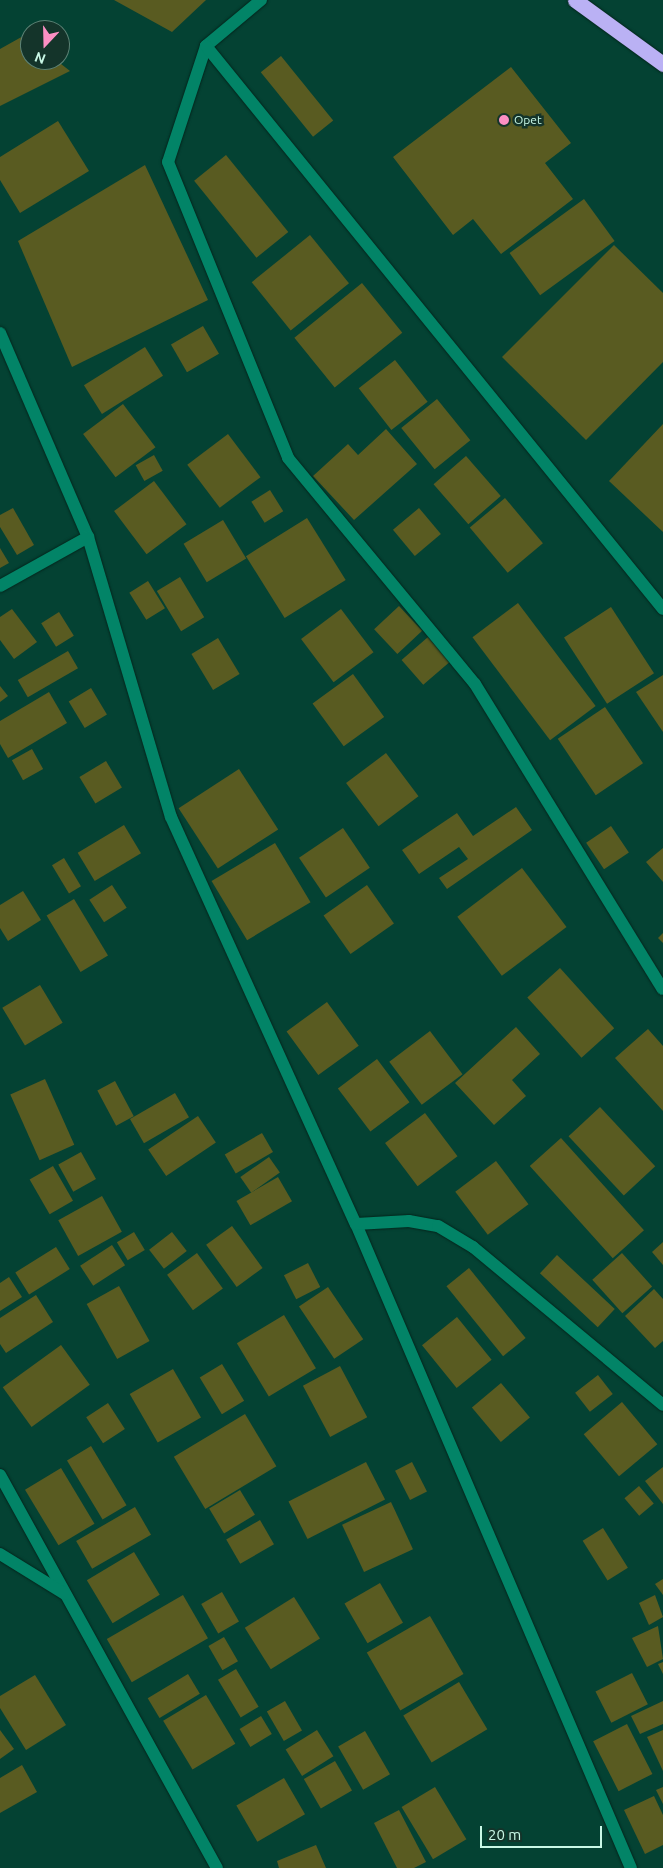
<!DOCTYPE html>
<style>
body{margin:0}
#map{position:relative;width:663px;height:1868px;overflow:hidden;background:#044233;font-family:Ubuntu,sans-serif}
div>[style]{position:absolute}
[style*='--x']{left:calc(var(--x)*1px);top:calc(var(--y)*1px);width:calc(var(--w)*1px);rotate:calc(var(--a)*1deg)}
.building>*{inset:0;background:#595b21;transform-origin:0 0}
.roads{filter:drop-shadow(0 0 1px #04251c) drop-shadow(0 0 1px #04251c)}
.minor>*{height:12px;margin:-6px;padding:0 6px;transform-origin:6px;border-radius:6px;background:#028467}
.highway>*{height:15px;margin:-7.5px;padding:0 7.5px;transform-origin:7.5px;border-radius:7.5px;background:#bab1f4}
.dots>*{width:14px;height:14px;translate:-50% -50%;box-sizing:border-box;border:2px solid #14342a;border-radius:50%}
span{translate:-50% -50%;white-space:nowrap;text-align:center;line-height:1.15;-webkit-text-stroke:5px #14342a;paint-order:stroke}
.poi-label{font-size:12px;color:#c9f8e6}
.left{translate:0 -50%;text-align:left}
.north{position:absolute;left:20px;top:20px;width:50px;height:50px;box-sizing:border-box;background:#14342a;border:1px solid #5c8275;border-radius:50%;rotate:201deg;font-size:14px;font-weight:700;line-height:20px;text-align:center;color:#c9f8e6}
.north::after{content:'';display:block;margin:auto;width:18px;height:22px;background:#fb8fc3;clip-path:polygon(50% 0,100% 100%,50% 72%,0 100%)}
.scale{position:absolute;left:480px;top:1826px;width:122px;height:22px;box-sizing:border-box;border:2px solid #c9f8e6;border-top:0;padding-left:6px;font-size:15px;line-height:18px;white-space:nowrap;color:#c9f8e6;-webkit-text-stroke:4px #14342a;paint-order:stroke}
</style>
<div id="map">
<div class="building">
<div style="clip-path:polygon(114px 0,206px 0,172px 32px)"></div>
<div style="clip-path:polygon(25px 35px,30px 39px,30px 60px,56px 60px,70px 71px,0 106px,0 49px)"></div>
<div style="left:281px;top:56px;width:83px;height:26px;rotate:51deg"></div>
<div style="clip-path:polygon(511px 67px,571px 143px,545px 163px,573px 199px,501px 254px,473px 219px,453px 235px,393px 157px)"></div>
<div style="clip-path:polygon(58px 121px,89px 171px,20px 213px,0 180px,0 157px)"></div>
<div style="left:226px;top:155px;width:99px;height:41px;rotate:51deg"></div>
<div style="clip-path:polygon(145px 165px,208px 300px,72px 367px,18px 241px)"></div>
<div style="left:584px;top:199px;width:52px;height:92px;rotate:54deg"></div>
<div style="left:310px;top:235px;width:62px;height:75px;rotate:51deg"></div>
<div style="clip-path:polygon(614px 245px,663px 293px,663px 362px,586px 440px,502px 357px)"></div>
<div style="left:362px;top:283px;width:64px;height:87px;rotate:51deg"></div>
<div style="left:203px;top:326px;width:32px;height:37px;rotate:60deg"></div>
<div style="left:145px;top:347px;width:34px;height:72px;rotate:58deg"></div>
<div style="left:395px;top:360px;width:53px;height:46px;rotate:52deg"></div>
<div style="left:437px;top:399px;width:53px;height:46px;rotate:51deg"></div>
<div style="left:123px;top:404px;width:54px;height:50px;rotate:53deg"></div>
<div style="clip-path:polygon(663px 424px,663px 532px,609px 481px)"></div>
<div style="clip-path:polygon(386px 429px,417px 464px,354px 520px,313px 476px,348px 444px,358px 455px)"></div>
<div style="left:228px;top:434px;width:54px;height:51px;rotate:53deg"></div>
<div style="left:154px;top:455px;width:18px;height:21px;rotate:61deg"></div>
<div style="left:466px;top:456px;width:53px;height:43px;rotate:49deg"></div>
<div style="left:154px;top:481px;width:54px;height:50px;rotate:53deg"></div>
<div style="left:270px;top:490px;width:25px;height:22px;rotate:58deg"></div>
<div style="left:505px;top:498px;width:59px;height:46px;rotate:50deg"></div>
<div style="clip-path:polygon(13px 508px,34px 545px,17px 555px,0 527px,0 515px)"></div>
<div style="left:419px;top:508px;width:34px;height:34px;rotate:50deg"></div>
<div style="left:307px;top:518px;width:73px;height:72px;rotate:58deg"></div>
<div style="left:223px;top:520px;width:45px;height:46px;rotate:59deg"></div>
<div style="clip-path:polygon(0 548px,9px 563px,0 568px)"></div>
<div style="left:180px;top:577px;width:47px;height:27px;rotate:59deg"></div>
<div style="left:148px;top:581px;width:32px;height:22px;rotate:58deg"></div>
<div style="left:518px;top:603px;width:129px;height:57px;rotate:53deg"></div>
<div style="left:399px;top:606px;width:34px;height:34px;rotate:47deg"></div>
<div style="left:611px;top:607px;width:79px;height:56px;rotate:57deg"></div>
<div style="clip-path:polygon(12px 609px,37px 642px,14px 659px,0 640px,0 617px)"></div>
<div style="left:341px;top:609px;width:54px;height:50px;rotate:53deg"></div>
<div style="left:59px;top:612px;width:28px;height:21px;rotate:58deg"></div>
<div style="left:428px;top:637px;width:33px;height:35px;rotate:49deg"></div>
<div style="left:218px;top:638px;width:42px;height:31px;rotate:59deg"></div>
<div style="left:68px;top:651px;width:20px;height:58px;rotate:60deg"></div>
<div style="left:353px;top:674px;width:53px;height:50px;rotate:54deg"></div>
<div style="clip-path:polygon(663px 675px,663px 732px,636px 692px)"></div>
<div style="clip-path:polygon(0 686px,8px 696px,0 702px)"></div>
<div style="left:91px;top:688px;width:31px;height:26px;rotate:59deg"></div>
<div style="clip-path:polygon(49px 692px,67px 723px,8px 758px,0 744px,0 721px)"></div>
<div style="left:605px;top:707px;width:68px;height:57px;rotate:56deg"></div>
<div style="left:32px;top:749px;width:23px;height:23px;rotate:61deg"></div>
<div style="left:386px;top:753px;width:54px;height:50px;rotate:53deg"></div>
<div style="left:106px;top:761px;width:31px;height:31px;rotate:59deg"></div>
<div style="left:239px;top:769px;width:72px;height:72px;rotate:57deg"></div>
<div style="clip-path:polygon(516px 807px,532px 830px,447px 889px,439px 878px,468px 859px,459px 847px,419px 874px,402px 850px,457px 813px,473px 836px)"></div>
<div style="left:124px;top:825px;width:33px;height:54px;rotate:59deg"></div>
<div style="left:611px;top:826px;width:32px;height:30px;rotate:56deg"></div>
<div style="left:343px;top:828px;width:48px;height:53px;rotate:56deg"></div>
<div style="left:275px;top:843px;width:69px;height:74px;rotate:59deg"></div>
<div style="clip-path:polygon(663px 848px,663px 882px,646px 862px)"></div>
<div style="left:64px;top:858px;width:33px;height:14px;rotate:59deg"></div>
<div style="left:522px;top:868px;width:74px;height:81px;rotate:53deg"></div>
<div style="left:112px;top:885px;width:27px;height:27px;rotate:57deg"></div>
<div style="left:367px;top:885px;width:47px;height:53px;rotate:55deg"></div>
<div style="clip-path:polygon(23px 891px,41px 920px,8px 941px,0 928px,0 905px)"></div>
<div style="left:74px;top:899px;width:66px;height:32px;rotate:59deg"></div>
<div style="clip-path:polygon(663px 933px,663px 943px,658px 938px)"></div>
<div style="left:560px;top:968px;width:81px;height:44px;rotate:48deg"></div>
<div style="left:40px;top:985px;width:44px;height:44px;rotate:59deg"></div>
<div style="left:327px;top:1002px;width:54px;height:50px;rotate:54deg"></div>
<div style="clip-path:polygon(516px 1027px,540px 1054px,512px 1080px,526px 1096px,494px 1125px,455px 1083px)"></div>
<div style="clip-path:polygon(648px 1029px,663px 1046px,663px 1111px,615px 1058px)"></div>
<div style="left:430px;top:1031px;width:54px;height:51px;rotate:53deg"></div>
<div style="left:377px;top:1059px;width:54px;height:49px;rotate:53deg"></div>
<div style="left:45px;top:1079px;width:72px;height:38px;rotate:66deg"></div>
<div style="left:115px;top:1081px;width:40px;height:20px;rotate:62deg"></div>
<div style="left:175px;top:1093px;width:28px;height:52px;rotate:60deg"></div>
<div style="left:600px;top:1107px;width:81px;height:43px;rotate:47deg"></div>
<div style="left:425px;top:1113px;width:54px;height:50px;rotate:53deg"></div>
<div style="left:198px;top:1116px;width:32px;height:60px;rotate:56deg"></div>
<div style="left:262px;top:1133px;width:22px;height:43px;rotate:60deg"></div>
<div style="left:561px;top:1138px;width:124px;height:42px;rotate:48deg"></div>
<div style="left:81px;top:1152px;width:31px;height:26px;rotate:61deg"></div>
<div style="left:269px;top:1157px;width:19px;height:35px;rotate:55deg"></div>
<div style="left:496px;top:1161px;width:54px;height:51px;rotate:53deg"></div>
<div style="left:53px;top:1166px;width:40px;height:27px;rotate:60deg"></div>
<div style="left:278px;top:1177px;width:28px;height:48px;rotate:60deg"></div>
<div style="left:102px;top:1196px;width:41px;height:50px;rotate:61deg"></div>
<div style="left:232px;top:1226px;width:52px;height:32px;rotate:54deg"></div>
<div style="left:134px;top:1232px;width:21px;height:20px;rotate:59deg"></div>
<div style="left:172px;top:1232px;width:24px;height:29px;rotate:52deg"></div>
<div style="clip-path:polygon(663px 1242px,663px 1265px,652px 1252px)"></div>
<div style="left:112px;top:1245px;width:24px;height:38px;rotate:57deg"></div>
<div style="left:56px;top:1247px;width:26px;height:48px;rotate:58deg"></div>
<div style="left:197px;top:1253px;width:44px;height:37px;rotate:54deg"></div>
<div style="left:622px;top:1253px;width:45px;height:40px;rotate:48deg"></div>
<div style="left:557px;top:1255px;width:79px;height:25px;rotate:43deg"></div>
<div style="left:308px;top:1263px;width:27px;height:27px;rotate:63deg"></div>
<div style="left:469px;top:1268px;width:90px;height:29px;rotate:51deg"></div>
<div style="clip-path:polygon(9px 1277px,22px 1297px,0 1311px,0 1283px)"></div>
<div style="left:119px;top:1286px;width:63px;height:37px;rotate:61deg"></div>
<div style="left:328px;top:1287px;width:63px;height:35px;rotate:56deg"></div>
<div style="clip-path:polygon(654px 1289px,663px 1299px,663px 1341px,655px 1348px,625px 1316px)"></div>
<div style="clip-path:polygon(36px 1295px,53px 1322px,6px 1353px,0 1344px,0 1318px)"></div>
<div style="left:284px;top:1315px;width:62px;height:55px;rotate:59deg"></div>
<div style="left:457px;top:1317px;width:55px;height:45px;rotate:51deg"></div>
<div style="left:61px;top:1345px;width:49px;height:72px;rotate:54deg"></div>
<div style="left:222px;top:1364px;width:43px;height:26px;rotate:59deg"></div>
<div style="left:340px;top:1366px;width:58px;height:42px;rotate:62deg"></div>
<div style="left:173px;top:1369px;width:56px;height:50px;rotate:60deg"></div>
<div style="left:598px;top:1375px;width:24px;height:29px;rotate:52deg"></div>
<div style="left:501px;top:1383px;width:45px;height:38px;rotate:50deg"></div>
<div style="left:622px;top:1402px;width:55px;height:50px;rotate:50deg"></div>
<div style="left:108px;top:1403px;width:31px;height:26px;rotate:57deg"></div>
<div style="left:245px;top:1414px;width:61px;height:83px;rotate:59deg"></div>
<div style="left:91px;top:1446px;width:69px;height:28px;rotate:59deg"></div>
<div style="left:366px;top:1462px;width:42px;height:87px;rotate:63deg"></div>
<div style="left:412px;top:1462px;width:33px;height:19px;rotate:63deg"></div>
<div style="clip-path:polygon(663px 1467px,663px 1504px,645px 1481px)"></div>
<div style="left:61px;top:1468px;width:65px;height:42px;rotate:59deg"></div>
<div style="left:639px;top:1486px;width:23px;height:19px;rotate:50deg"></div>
<div style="left:240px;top:1490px;width:29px;height:36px;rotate:59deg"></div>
<div style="left:391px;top:1502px;width:52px;height:54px;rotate:65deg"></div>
<div style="left:135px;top:1507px;width:32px;height:68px;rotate:60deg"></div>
<div style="left:260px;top:1520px;width:28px;height:39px;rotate:60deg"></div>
<div style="left:603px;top:1528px;width:47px;height:24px;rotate:58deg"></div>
<div style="left:134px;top:1552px;width:50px;height:55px;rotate:59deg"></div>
<div style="clip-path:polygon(663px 1579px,663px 1595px,655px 1584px)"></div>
<div style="left:380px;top:1583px;width:46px;height:41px;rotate:60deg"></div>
<div style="left:222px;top:1592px;width:34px;height:24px;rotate:60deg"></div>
<div style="left:183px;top:1595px;width:50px;height:88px;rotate:60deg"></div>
<div style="clip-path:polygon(655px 1595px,663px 1617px,649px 1625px,639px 1603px)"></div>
<div style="left:294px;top:1597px;width:49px;height:58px;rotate:58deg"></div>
<div style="left:430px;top:1616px;width:67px;height:73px;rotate:60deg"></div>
<div style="clip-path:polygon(658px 1626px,663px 1659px,647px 1667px,632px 1638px)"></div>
<div style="left:224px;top:1637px;width:28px;height:18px;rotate:60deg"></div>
<div style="clip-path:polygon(663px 1662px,663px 1674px,658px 1664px)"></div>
<div style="left:236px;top:1669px;width:44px;height:21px;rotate:59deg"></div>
<div style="left:632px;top:1673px;width:35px;height:41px;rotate:63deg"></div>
<div style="left:188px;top:1674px;width:23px;height:47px;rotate:59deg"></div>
<div style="clip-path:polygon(35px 1675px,66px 1725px,26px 1750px,0 1708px,0 1696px)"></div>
<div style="left:459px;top:1682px;width:55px;height:65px;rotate:59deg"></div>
<div style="left:206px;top:1695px;width:57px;height:50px;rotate:59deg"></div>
<div style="left:285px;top:1701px;width:34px;height:21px;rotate:60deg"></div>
<div style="clip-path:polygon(663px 1701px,663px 1724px,640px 1734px,631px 1716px)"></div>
<div style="left:261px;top:1716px;width:21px;height:25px;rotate:59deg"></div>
<div style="left:627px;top:1724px;width:56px;height:38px;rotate:63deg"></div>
<div style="clip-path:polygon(0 1730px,14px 1749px,0 1759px)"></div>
<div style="left:317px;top:1730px;width:31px;height:37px;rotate:58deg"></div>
<div style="clip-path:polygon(663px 1730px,663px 1771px,647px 1737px)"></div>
<div style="left:365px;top:1731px;width:50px;height:31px;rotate:60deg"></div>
<div style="left:335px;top:1761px;width:34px;height:36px;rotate:60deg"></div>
<div style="clip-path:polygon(22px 1765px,37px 1792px,0 1813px,0 1778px)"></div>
<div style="left:284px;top:1778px;width:42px;height:55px;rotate:60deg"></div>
<div style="left:435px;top:1787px;width:61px;height:39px;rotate:59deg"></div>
<div style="clip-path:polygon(663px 1787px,663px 1804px,656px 1790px)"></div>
<div style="clip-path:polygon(654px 1796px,663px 1815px,663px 1845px,645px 1854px,624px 1810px)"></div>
<div style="clip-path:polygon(399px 1810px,426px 1862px,414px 1868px,397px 1868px,374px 1823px)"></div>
<div style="clip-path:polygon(316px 1845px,326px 1868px,279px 1868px,277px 1861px)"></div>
</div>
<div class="roads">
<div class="minor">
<div style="--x:261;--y:0;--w:72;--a:140.1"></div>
<div style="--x:206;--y:46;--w:122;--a:108.1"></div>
<div style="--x:168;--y:162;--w:319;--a:67.9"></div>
<div style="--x:288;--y:458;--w:293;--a:50.4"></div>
<div style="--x:475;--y:684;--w:358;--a:58.4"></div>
<div style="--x:206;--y:46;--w:725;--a:50.93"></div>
<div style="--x:0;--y:333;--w:222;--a:66.7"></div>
<div style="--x:88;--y:537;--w:292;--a:73.5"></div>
<div style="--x:171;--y:817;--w:447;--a:65.6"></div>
<div style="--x:356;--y:1224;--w:700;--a:66.88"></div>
<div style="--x:0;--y:586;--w:101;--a:-29.1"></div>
<div style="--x:356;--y:1224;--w:53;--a:-3.2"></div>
<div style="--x:409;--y:1221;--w:29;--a:10"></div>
<div style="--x:438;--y:1226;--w:41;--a:31"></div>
<div style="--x:473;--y:1247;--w:247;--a:39.7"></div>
<div style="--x:0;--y:1475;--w:449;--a:61.1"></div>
<div style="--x:0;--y:1554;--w:76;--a:31.6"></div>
</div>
<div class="highway">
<div style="--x:575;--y:0;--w:109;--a:36"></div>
</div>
</div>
<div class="dots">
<div style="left:504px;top:120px;background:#fb8fc3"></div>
</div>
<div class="poi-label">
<span class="left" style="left:514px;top:120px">Opet</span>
</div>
<div class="north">N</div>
<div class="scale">20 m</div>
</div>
